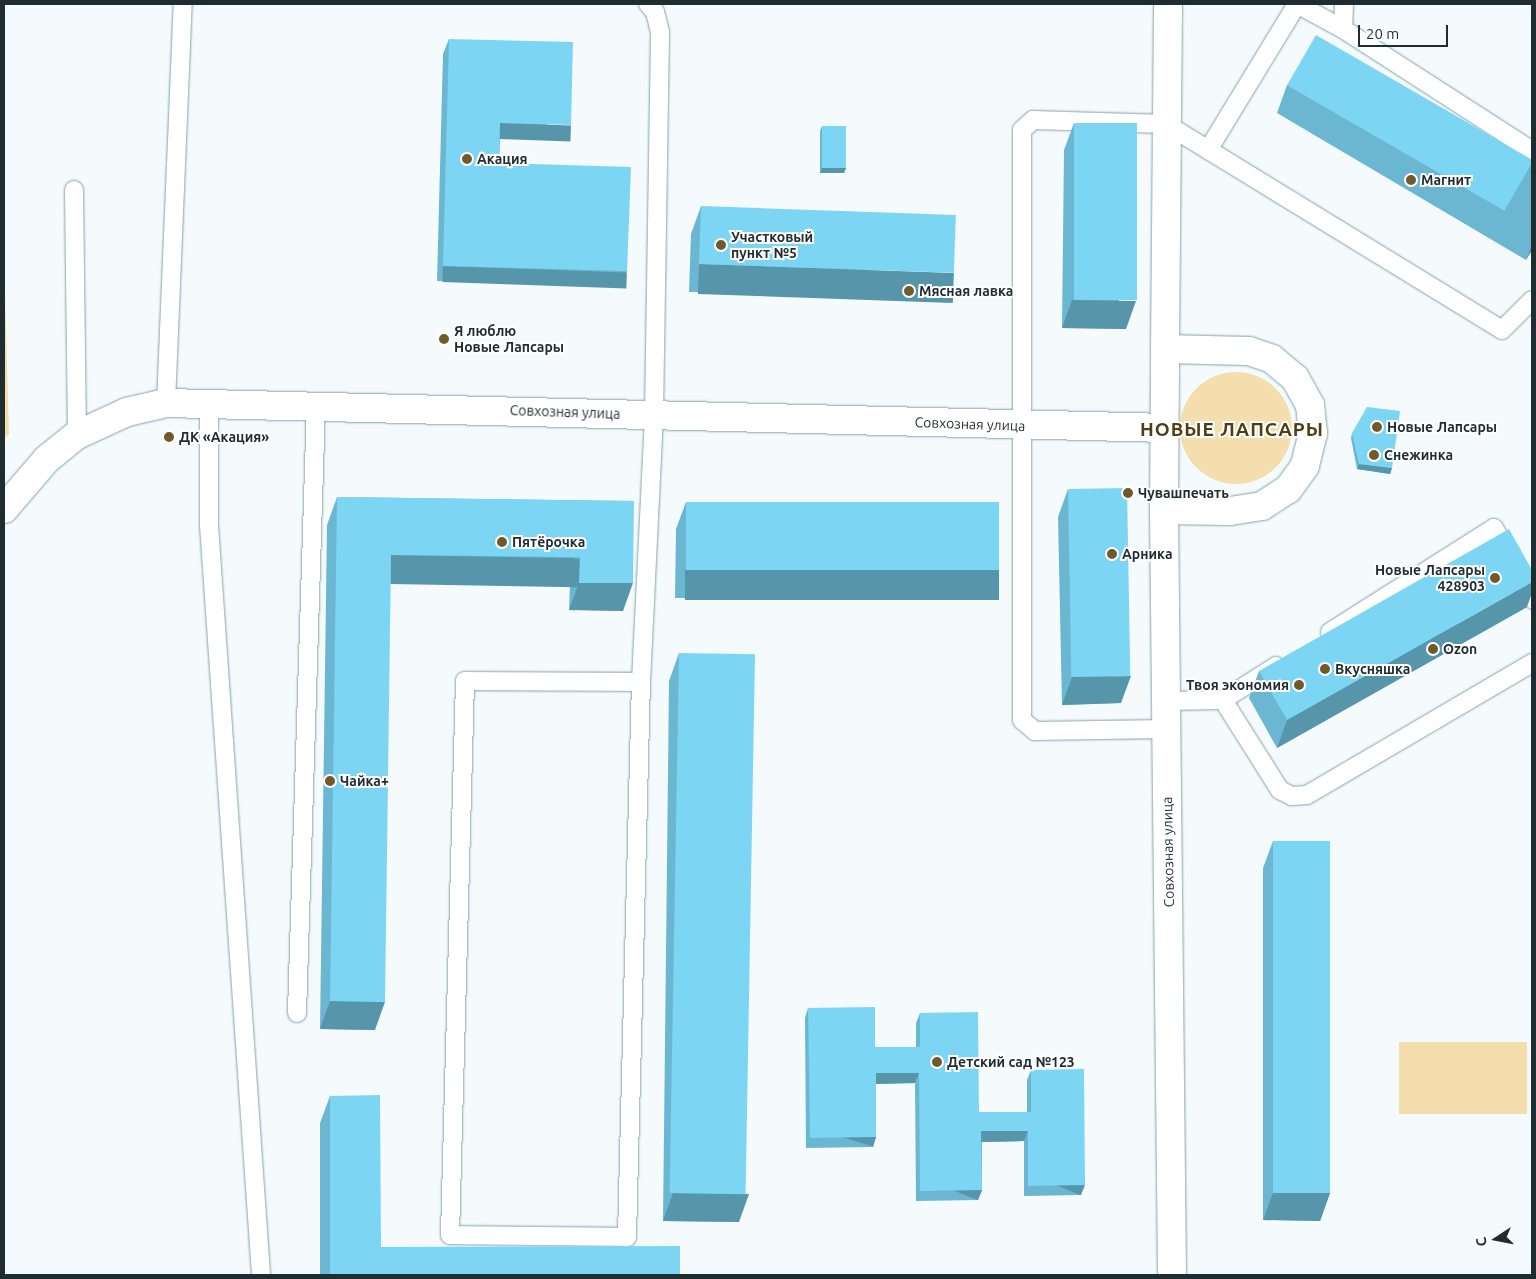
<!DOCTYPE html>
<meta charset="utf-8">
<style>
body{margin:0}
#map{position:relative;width:1536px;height:1279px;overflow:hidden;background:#f5fbfd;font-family:Ubuntu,sans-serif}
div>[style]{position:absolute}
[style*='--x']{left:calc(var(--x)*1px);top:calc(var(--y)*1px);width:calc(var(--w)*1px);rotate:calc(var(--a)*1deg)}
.green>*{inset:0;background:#f4deae;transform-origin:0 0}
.round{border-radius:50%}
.roads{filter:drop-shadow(0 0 1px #83a2ac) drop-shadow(0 0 1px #83a2ac)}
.service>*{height:18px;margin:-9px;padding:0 9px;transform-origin:9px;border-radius:9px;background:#fff}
.minor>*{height:28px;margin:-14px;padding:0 14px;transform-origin:14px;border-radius:14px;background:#fff}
.tertiary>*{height:28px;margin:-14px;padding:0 14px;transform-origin:14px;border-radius:14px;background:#fff}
.wall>*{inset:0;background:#6bb7d1}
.shaded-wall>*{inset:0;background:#5795aa;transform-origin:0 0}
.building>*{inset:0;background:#7cd5f3;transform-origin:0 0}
.dots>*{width:14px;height:14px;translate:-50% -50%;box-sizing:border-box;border:2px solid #fff;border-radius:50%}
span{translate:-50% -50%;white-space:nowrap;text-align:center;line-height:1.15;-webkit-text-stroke:4px #fff;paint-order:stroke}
.poi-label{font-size:14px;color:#1f2c30;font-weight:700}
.left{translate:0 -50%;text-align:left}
.right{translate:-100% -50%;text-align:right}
.street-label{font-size:14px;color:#1f2c30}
.district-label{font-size:19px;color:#4e3d15;font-weight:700;letter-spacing:1px}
.frame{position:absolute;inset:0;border:5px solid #1f2c30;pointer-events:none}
.north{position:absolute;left:1471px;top:1214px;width:50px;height:50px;-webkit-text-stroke:4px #fff;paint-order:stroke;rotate:259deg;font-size:14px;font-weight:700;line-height:20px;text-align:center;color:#1f2c30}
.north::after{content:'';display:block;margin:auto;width:18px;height:22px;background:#1f2c30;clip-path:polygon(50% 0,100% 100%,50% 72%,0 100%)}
.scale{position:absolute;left:1358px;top:25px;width:90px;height:22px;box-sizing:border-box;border:2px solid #1f2c30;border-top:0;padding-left:6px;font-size:15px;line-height:18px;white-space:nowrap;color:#1f2c30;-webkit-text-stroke:4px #fff;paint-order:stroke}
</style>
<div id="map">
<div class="green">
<div style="clip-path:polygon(4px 257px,9px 434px,4px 439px)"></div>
<div class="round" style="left:1180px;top:372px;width:112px;height:112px"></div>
<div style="left:1399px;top:1042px;width:128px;height:72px"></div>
</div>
<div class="roads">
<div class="service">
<div style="--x:1344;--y:4;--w:25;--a:92"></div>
<div style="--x:1343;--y:29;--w:225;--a:32.8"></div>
<div style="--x:1208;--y:150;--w:171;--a:-58.6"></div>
<div style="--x:1297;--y:4;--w:52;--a:28.5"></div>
<div style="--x:74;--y:190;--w:245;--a:89.3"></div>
<div style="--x:166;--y:403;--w:399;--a:-87.6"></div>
<div style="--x:209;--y:403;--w:122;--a:90"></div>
<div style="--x:209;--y:525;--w:752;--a:86.03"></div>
<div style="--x:1330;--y:632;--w:194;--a:-32.4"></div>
<div style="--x:1494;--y:528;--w:81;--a:61.8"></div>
<div style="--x:641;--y:682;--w:176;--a:-179.7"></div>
<div style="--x:465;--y:681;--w:554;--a:91.55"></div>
<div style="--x:450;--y:1235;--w:177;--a:0.6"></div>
<div style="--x:627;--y:1237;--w:555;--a:-88.56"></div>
<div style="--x:641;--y:682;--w:267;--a:-87.2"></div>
<div style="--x:654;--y:415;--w:383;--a:-89.1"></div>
<div style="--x:660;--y:32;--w:21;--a:-104"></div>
<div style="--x:655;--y:12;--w:11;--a:-131"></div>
<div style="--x:1223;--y:700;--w:107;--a:57.7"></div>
<div style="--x:1280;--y:790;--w:13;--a:27"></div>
<div style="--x:1292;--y:796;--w:15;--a:-4"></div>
<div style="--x:1307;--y:795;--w:261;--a:-30.4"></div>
<div style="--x:1166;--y:701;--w:57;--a:-1"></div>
<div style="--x:1223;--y:700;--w:63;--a:-32.7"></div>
<div style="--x:1166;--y:729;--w:131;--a:179.1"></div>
<div style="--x:1035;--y:731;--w:17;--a:-140"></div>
<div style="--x:1022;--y:720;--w:590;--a:-90"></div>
<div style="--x:1022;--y:130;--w:15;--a:-42"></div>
<div style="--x:1033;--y:120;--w:133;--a:1.7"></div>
<div style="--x:1166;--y:124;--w:394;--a:31.5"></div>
<div style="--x:1502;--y:330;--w:42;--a:-45"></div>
<div style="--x:297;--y:1013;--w:608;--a:-88.21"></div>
</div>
<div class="minor">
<div style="--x:1165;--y:349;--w:345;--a:-89.5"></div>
<div style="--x:1164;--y:510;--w:765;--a:89.4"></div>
</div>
<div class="tertiary">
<div style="--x:1165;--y:349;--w:84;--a:1.4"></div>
<div style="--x:1249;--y:351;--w:24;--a:19"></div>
<div style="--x:1272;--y:359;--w:30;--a:40"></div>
<div style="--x:1295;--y:378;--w:31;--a:61"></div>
<div style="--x:1310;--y:405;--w:28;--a:84"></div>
<div style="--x:1313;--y:433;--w:34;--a:104"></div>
<div style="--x:1305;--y:466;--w:29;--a:126"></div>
<div style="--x:1288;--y:489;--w:31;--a:147"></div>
<div style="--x:1262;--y:506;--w:32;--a:171"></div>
<div style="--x:1230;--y:511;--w:66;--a:-179.1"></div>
<div style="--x:1164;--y:510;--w:161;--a:-89.6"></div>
<div style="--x:4;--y:509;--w:66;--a:-49.3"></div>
<div style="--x:47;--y:459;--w:38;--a:-39"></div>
<div style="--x:77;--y:435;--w:55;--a:-24.7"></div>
<div style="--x:127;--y:412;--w:40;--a:-13"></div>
<div style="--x:166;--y:403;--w:998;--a:1.43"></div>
</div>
</div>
<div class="wall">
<div style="clip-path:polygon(449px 39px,565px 140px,500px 138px,499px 163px,627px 271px,622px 286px,437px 281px,443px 54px)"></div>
<div style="clip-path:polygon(1287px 85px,1532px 162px,1532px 250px,1526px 260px,1277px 113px)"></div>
<div style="clip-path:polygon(1074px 123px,1126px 329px,1062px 328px,1064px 150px)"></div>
<div style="clip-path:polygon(822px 126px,846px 168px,844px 173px,820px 173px,820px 131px)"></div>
<div style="clip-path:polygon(701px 206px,944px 299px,689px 292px,691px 234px)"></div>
<div style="clip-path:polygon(1352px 433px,1392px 468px,1390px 474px,1357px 469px,1351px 438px)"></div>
<div style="clip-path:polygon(1068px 489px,1121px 703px,1062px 705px,1058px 517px)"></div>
<div style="clip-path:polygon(337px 497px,634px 501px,623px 611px,569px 610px,570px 585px,390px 582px,375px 1030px,320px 1029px,327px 525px)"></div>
<div style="clip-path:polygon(686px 502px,989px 599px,675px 598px,676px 529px)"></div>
<div style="clip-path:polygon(1527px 607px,1277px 748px,1249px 698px,1259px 671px)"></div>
<div style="clip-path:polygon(679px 653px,739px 1222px,663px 1221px,669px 681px)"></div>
<div style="clip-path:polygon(1273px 841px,1330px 1193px,1320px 1221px,1263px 1220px,1263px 868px)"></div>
<div style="clip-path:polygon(808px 1008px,875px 1047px,916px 1047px,916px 1023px,920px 1013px,979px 1112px,1027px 1112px,1027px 1080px,1031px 1070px,1081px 1195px,1024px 1196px,1024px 1141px,982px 1142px,982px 1190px,978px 1200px,916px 1201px,915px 1083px,876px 1084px,876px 1137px,873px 1147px,806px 1148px,805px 1018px)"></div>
<div style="clip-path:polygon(330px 1096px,381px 1247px,680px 1275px,320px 1275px,320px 1123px)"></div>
</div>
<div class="shaded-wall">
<div style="left:500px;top:123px;width:71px;height:16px;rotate:2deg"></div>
<div style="clip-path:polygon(822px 168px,846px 168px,844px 173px,820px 173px)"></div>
<div style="clip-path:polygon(1532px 244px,1532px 250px,1526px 260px)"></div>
<div style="left:699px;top:264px;width:255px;height:30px;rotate:2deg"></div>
<div style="left:443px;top:266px;width:184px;height:16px;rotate:2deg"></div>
<div style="clip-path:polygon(1072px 300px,1136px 301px,1126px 329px,1062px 328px)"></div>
<div style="clip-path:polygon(1359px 464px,1392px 468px,1390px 474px,1357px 469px)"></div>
<div style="left:391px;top:555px;width:189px;height:29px;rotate:1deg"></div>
<div style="left:685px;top:570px;width:314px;height:30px"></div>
<div style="clip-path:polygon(1532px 582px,1532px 593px,1527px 607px,1277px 748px,1287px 720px)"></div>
<div style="clip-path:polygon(579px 583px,633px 583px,623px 611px,569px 610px)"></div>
<div style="clip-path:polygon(1131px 676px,1121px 703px,1062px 705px,1072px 677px)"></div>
<div style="clip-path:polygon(330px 1001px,385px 1002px,375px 1030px,320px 1029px)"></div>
<div style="clip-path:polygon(876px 1073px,919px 1073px,915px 1083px,872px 1084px)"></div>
<div style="clip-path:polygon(981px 1131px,1028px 1131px,1024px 1141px,978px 1142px)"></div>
<div style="left:876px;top:1137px;width:10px;height:66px;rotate:107deg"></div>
<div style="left:1085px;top:1185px;width:11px;height:57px;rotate:112deg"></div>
<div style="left:982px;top:1190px;width:11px;height:62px;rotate:112deg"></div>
<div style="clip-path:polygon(673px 1193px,749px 1194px,739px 1222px,663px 1221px)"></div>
<div style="clip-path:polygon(1273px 1193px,1330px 1193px,1320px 1221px,1263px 1220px)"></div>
</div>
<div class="building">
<div style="left:1316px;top:35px;width:251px;height:58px;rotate:30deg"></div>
<div style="clip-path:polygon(449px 39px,573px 42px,571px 125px,500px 123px,499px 163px,631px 167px,627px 271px,443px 266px)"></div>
<div style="left:1074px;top:123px;width:63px;height:177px"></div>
<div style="left:822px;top:126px;width:24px;height:42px"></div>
<div style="left:701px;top:206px;width:255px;height:58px;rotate:2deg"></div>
<div style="clip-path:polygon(1367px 407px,1400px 411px,1392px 468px,1359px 464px,1352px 433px)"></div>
<div style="left:1127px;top:488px;width:188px;height:59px;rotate:89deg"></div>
<div style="clip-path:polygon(337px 497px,634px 501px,633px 583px,579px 583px,580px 557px,391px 555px,385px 1002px,330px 1001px)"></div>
<div style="left:686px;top:502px;width:313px;height:68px"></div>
<div style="clip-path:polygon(1509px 529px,1532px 570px,1532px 582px,1287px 720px,1259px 671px)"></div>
<div style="left:679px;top:653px;width:76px;height:540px;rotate:1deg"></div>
<div style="left:1273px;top:841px;width:57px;height:352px"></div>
<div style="clip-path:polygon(875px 1007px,875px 1047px,920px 1047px,920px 1013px,978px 1012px,979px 1112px,1031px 1112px,1031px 1070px,1084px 1069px,1085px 1185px,1028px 1186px,1028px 1131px,981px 1131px,982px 1190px,920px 1191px,919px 1073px,876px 1073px,876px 1137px,810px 1138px,808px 1008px)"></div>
<div style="clip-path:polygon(380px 1095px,381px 1247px,680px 1246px,680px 1275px,330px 1275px,330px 1096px)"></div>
</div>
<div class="dots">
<div style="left:467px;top:159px;background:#705a2a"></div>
<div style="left:1411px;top:180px;background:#705a2a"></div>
<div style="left:721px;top:245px;background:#705a2a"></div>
<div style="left:909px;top:291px;background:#705a2a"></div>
<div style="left:444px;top:339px;background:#705a2a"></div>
<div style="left:1377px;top:427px;background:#705a2a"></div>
<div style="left:169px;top:437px;background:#705a2a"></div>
<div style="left:1374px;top:455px;background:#705a2a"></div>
<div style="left:1128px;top:493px;background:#705a2a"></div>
<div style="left:502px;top:542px;background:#705a2a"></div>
<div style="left:1112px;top:554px;background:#705a2a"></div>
<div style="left:1495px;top:578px;background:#705a2a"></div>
<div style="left:1433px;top:649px;background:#705a2a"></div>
<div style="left:1325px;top:669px;background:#705a2a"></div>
<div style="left:1299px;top:685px;background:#705a2a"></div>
<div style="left:330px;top:781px;background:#705a2a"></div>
<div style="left:937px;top:1062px;background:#705a2a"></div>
</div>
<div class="poi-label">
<span class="left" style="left:477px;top:159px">Акация</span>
<span class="left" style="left:1421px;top:180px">Магнит</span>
<span class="left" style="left:731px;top:245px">Участковый<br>пункт №5</span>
<span class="left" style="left:919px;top:291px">Мясная лавка</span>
<span class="left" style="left:454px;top:339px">Я люблю<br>Новые Лапсары</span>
<span class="left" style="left:1387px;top:427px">Новые Лапсары</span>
<span class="left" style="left:179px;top:437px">ДК «Акация»</span>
<span class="left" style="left:1384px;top:455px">Снежинка</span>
<span class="left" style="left:1138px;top:493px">Чувашпечать</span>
<span class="left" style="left:512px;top:542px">Пятёрочка</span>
<span class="left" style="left:1122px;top:554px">Арника</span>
<span class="right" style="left:1485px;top:578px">Новые Лапсары<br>428903</span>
<span class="left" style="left:1443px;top:649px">Ozon</span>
<span class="left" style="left:1335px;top:669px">Вкусняшка</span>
<span class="right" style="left:1289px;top:685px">Твоя экономия</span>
<span class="left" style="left:340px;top:781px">Чайка+</span>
<span class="left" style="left:947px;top:1062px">Детский сад №123</span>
</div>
<div class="street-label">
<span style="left:565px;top:412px;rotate:2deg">Совхозная улица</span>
<span style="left:970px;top:424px;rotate:2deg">Совхозная улица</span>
<span style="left:1168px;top:852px;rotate:-91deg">Совхозная улица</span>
</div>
<div class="district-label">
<span style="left:1232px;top:430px">НОВЫЕ ЛАПСАРЫ</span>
</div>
<div class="frame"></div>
<div class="north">С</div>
<div class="scale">20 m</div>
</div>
